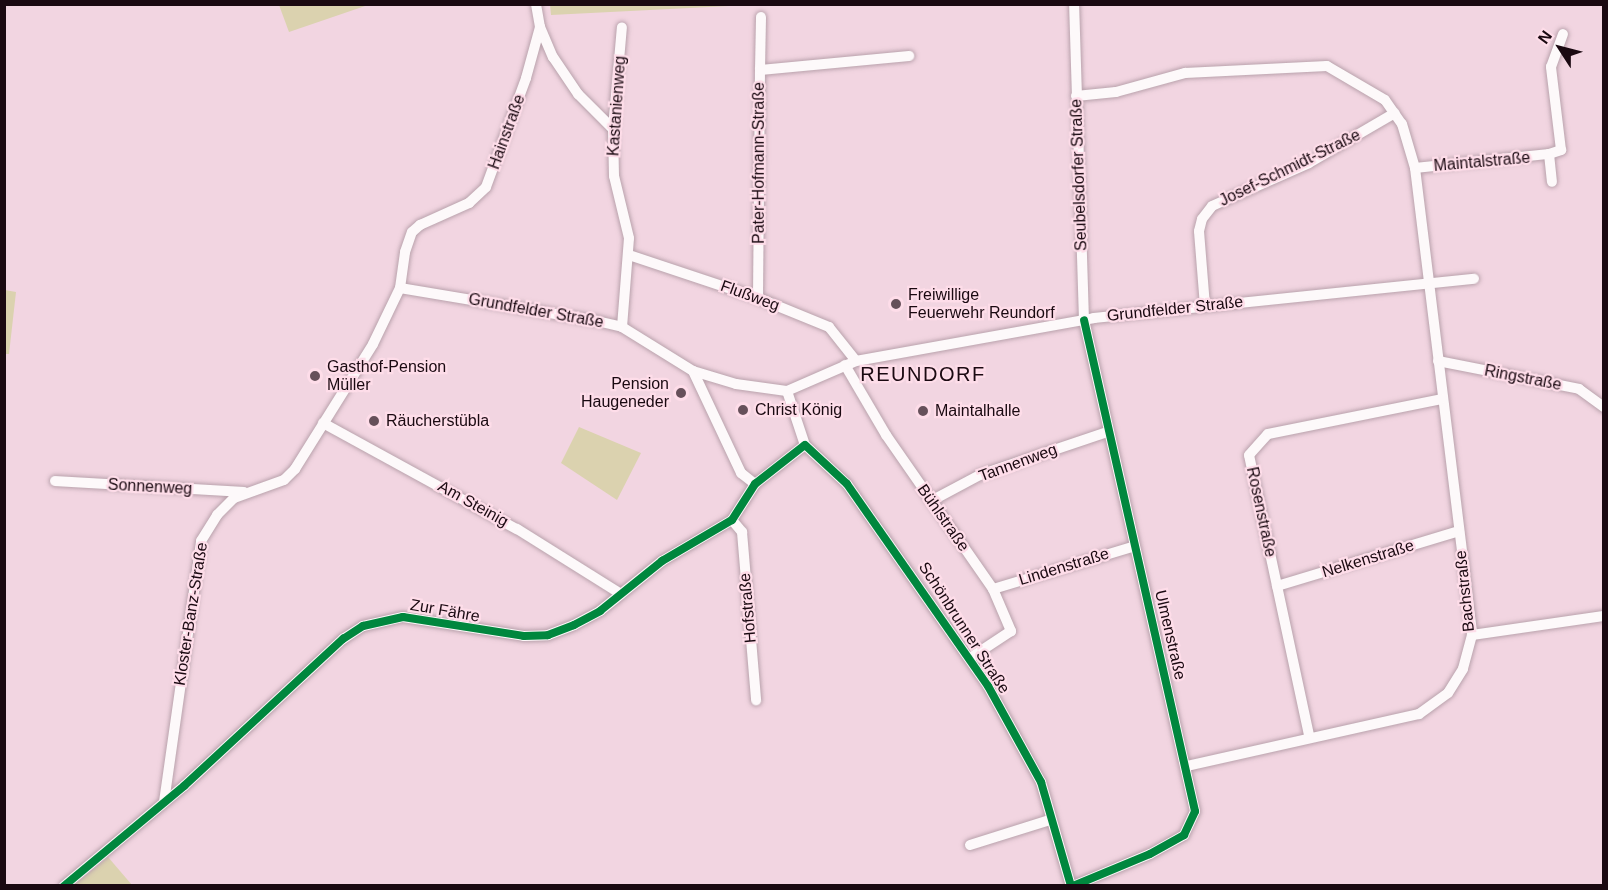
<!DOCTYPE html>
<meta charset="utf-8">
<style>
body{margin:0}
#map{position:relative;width:1608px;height:890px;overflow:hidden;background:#f2d5e1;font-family:Helvetica,sans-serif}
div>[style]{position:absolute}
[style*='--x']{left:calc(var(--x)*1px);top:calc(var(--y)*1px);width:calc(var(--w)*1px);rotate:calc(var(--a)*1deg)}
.green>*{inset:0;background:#dbd2af}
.roads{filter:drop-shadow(0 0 2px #b9a2ac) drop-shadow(0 0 2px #b9a2ac)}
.minor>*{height:10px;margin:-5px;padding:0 5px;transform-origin:5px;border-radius:5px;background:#fdf9fa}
.cycleway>*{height:8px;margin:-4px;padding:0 4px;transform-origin:4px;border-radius:4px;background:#00873e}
.dots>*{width:16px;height:16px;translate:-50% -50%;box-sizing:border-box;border:3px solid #fedde9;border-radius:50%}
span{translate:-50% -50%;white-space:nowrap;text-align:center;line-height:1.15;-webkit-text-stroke:4.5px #fedde9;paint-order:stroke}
.street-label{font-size:16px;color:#1a0911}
.poi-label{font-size:16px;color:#1a0911}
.left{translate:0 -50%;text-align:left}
.right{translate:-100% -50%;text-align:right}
.quarter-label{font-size:20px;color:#1a0911;letter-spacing:1.5px}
.frame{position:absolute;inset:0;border:6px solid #1a0911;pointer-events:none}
.north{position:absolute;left:1530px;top:18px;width:60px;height:60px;-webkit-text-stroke:4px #fedde9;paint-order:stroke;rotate:306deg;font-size:16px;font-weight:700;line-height:24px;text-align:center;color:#1a0911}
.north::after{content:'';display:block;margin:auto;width:21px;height:27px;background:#1a0911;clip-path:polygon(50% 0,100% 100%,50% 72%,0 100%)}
</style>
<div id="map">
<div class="green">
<div style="clip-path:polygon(550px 4px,749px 4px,749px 5px,551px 15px)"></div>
<div style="clip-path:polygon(279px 5px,279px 4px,368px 5px,289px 32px)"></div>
<div style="clip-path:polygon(5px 290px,16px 292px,9px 354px,5px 354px)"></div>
<div style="clip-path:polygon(579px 427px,641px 453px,617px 500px,561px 463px)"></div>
<div style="clip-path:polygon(108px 857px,132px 885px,74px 885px)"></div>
</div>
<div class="roads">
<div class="minor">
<div style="--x:540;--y:27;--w:33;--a:67"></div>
<div style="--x:553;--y:57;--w:45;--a:56"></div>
<div style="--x:578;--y:94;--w:49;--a:45"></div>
<div style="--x:760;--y:70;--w:53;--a:-88.9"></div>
<div style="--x:1076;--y:96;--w:40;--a:-5.7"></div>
<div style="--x:1116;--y:92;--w:72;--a:-15.4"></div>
<div style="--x:1185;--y:73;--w:142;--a:-2.8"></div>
<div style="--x:1327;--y:66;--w:67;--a:30.4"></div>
<div style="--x:1385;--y:100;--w:29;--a:55"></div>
<div style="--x:1402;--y:124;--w:46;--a:73.5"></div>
<div style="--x:1415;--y:168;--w:470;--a:83"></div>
<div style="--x:1472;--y:635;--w:35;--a:105"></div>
<div style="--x:1463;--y:669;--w:28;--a:122"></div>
<div style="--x:1448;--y:693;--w:36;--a:144"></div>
<div style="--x:1419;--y:714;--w:238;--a:167.4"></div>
<div style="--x:1549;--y:154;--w:13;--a:-18"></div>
<div style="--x:1561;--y:150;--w:84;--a:-96.9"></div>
<div style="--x:1551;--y:67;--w:35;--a:-70"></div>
<div style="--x:1415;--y:168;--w:135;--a:-6"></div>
<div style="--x:1549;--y:154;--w:28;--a:84"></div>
<div style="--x:629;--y:255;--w:136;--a:18.4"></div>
<div style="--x:758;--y:298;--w:77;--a:22.2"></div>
<div style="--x:829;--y:327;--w:43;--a:51.5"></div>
<div style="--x:400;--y:288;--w:200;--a:9.5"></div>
<div style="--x:597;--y:321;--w:26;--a:13"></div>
<div style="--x:622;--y:327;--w:84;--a:31.8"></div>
<div style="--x:693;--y:371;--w:45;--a:16.8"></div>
<div style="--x:736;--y:384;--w:51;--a:7.8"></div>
<div style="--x:787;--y:391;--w:75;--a:-23.5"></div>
<div style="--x:856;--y:361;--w:242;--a:-10.2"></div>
<div style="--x:1094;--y:318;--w:382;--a:-5.9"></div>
<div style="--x:758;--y:298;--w:228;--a:-89.5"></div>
<div style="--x:760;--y:70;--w:150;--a:-5.4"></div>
<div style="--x:1205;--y:306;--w:75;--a:-94.6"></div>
<div style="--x:1199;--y:231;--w:12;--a:-76"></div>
<div style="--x:1202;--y:219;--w:16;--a:-52"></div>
<div style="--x:1212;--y:206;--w:106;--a:-23.9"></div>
<div style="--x:1309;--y:163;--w:99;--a:-30.2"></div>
<div style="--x:622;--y:327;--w:89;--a:-85.5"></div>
<div style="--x:629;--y:238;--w:64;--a:-103.6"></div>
<div style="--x:614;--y:176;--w:47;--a:-91.2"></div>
<div style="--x:613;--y:129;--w:102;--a:-85"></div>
<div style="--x:1438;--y:361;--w:144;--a:11.2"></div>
<div style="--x:1579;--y:389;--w:31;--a:36"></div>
<div style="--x:845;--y:365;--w:81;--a:59.6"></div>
<div style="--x:886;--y:435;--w:188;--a:55.2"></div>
<div style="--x:993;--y:589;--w:46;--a:66.8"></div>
<div style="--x:1011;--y:631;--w:49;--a:146.6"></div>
<div style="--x:693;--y:371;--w:113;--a:64.8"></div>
<div style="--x:741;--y:473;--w:18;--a:38"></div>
<div style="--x:787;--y:391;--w:57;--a:71.6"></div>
<div style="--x:805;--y:445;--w:57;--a:42.9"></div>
<div style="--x:847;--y:484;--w:246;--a:55.1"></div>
<div style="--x:988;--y:686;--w:110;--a:61.1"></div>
<div style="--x:1041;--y:782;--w:108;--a:73.9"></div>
<div style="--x:323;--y:423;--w:221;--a:28.7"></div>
<div style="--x:517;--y:529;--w:119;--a:32"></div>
<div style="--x:55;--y:481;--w:189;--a:3.3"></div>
<div style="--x:931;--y:501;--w:55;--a:-28"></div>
<div style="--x:980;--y:475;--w:134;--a:-18.7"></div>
<div style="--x:732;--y:520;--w:16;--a:50"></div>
<div style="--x:742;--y:532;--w:169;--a:85.2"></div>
<div style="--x:1277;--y:586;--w:190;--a:-16.8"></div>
<div style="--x:993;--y:589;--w:148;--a:-16.8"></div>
<div style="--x:1472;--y:635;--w:133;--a:-8.2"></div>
<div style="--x:1309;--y:735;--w:286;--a:-102.1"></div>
<div style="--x:1249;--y:455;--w:28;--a:-48"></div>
<div style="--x:1268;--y:434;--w:177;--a:-11.4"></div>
<div style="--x:164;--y:802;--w:264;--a:-81.9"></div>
<div style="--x:201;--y:541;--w:31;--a:-58"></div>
<div style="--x:217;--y:515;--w:24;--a:-45"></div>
<div style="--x:234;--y:498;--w:53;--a:-19.8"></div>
<div style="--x:284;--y:480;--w:16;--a:-45"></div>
<div style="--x:295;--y:469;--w:147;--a:-58"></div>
<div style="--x:373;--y:344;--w:62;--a:-64.3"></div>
<div style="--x:400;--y:288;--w:36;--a:-82"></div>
<div style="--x:405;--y:252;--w:21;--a:-71"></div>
<div style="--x:412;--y:232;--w:11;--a:-41"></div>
<div style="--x:420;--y:225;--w:54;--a:-24.2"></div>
<div style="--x:469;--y:203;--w:23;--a:-43"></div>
<div style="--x:486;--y:187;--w:116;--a:-69.8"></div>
<div style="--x:526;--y:78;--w:53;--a:-74.6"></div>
<div style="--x:540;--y:27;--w:23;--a:-100"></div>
<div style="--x:970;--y:845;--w:84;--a:-17.4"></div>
<div style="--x:64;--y:886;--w:156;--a:-39.8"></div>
<div style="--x:184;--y:786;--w:217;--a:-42.8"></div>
<div style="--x:343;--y:639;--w:24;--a:-33"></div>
<div style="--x:363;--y:626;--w:41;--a:-12.7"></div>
<div style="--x:403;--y:617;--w:122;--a:8.9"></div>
<div style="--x:524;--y:636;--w:24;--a:-2"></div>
<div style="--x:548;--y:635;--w:28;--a:-21"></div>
<div style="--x:574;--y:625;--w:30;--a:-28"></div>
<div style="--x:600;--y:611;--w:80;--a:-38.9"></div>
<div style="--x:662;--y:561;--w:81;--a:-30.4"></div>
<div style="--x:732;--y:520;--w:43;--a:-57.4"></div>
<div style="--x:755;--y:484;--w:63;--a:-38"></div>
<div style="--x:1073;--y:886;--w:83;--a:-22.6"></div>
<div style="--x:1150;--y:854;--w:39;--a:-29"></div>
<div style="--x:1184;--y:835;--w:26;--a:-65"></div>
<div style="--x:1195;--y:811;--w:503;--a:-102.74"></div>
<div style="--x:1084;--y:320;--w:316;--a:-91.8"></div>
</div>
</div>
<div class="cycleway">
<div style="--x:64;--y:886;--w:156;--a:-39.8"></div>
<div style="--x:184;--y:786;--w:217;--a:-42.8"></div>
<div style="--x:343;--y:639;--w:24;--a:-33"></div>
<div style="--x:363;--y:626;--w:41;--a:-12.7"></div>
<div style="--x:403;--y:617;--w:122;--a:8.9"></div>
<div style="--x:524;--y:636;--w:24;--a:-2"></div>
<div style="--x:548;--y:635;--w:28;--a:-21"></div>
<div style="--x:574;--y:625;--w:30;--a:-28"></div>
<div style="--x:600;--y:611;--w:80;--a:-38.9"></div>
<div style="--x:662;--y:561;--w:81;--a:-30.4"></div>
<div style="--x:732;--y:520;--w:43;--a:-57.4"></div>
<div style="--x:755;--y:484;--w:63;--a:-38"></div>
<div style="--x:805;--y:445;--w:57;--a:42.9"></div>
<div style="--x:847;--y:484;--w:246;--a:55.1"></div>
<div style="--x:988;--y:686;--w:110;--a:61.1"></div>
<div style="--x:1041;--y:782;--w:108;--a:73.9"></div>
<div style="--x:1073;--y:886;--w:83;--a:-22.6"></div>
<div style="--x:1150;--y:854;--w:39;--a:-29"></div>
<div style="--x:1184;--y:835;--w:26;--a:-65"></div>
<div style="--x:1195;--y:811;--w:503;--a:-102.74"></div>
</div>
<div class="dots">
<div style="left:896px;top:304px;background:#66505a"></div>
<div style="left:315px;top:376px;background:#66505a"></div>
<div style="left:681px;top:393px;background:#66505a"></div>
<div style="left:743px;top:410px;background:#66505a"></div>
<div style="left:923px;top:411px;background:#66505a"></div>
<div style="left:374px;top:421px;background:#66505a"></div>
</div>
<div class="street-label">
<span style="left:617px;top:106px;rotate:-86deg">Kastanienweg</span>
<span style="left:507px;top:132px;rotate:-70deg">Hainstraße</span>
<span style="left:1482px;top:162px;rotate:-5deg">Maintalstraße</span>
<span style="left:759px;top:163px;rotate:-90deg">Pater-Hofmann-Straße</span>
<span style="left:1290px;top:168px;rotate:-26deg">Josef-Schmidt-Straße</span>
<span style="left:1079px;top:175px;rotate:-92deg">Seubelsdorfer Straße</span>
<span style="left:750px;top:296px;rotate:20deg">Flußweg</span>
<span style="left:1175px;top:309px;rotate:-6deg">Grundfelder Straße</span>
<span style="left:536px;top:311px;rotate:10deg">Grundfelder Straße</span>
<span style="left:1523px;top:378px;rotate:11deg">Ringstraße</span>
<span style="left:1018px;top:463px;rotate:-20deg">Tannenweg</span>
<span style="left:150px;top:487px;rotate:3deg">Sonnenweg</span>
<span style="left:473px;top:504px;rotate:29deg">Am Steinig</span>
<span style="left:1261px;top:512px;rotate:78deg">Rosenstraße</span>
<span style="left:943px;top:518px;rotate:55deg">Bühlstraße</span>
<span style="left:1368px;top:559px;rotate:-17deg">Nelkenstraße</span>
<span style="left:1064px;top:567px;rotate:-17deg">Lindenstraße</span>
<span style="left:1465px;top:591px;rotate:-96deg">Bachstraße</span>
<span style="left:748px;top:608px;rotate:-95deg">Hofstraße</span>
<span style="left:445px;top:611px;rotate:10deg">Zur Fähre</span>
<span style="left:191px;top:614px;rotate:-81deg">Kloster-Banz-Straße</span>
<span style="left:964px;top:628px;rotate:57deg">Schönbrunner Straße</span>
<span style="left:1170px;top:635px;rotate:77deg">Ulmenstraße</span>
</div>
<div class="poi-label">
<span class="left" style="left:908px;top:304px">Freiwillige<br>Feuerwehr Reundorf</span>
<span class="left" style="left:327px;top:376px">Gasthof-Pension<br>Müller</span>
<span class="right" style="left:669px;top:393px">Pension<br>Haugeneder</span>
<span class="left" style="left:755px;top:410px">Christ König</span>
<span class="left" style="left:935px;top:411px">Maintalhalle</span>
<span class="left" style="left:386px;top:421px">Räucherstübla</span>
</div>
<div class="quarter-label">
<span style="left:923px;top:374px">REUNDORF</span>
</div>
<div class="frame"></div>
<div class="north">N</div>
</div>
